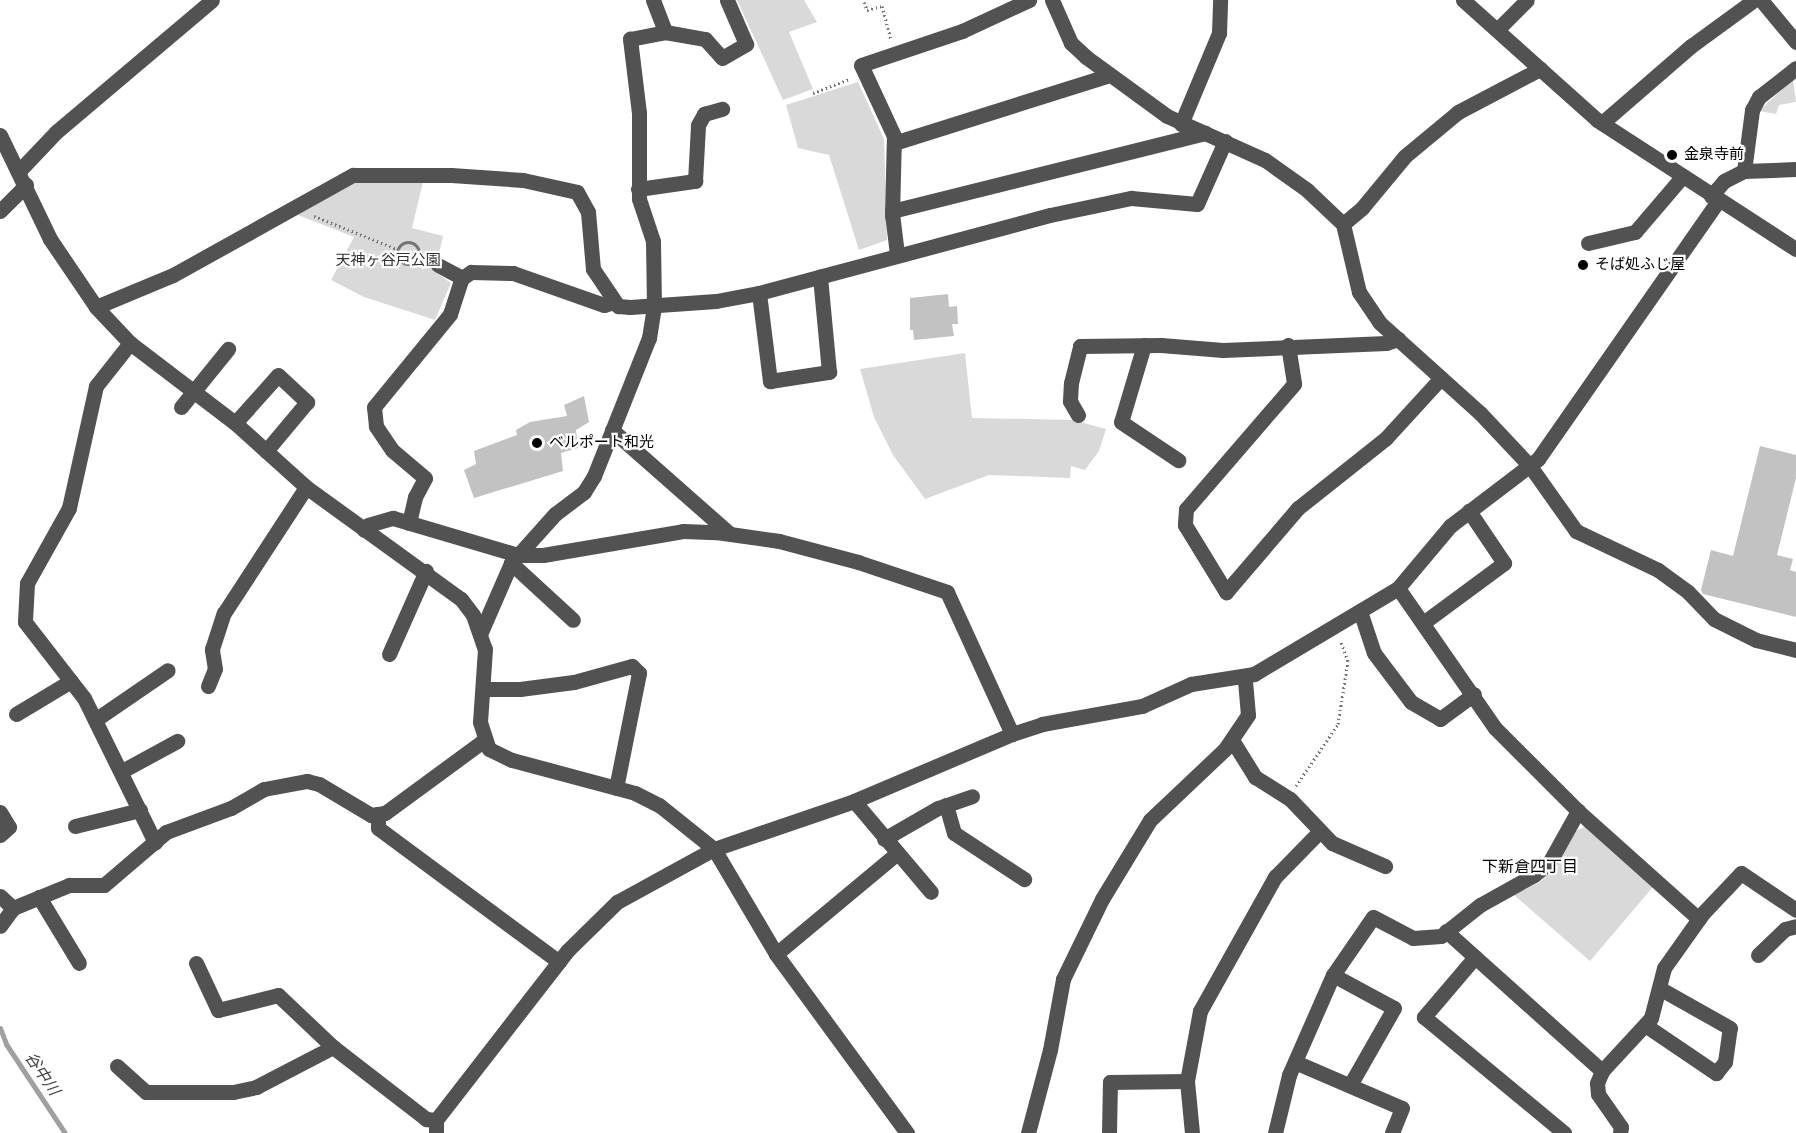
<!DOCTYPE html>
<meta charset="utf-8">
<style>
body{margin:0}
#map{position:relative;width:1796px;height:1133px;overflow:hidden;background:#fff;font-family:Signika,"Noto Sans JP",sans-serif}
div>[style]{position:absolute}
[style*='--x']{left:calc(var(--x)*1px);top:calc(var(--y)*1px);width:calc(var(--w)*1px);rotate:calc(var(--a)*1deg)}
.green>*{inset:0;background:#d9d9d9}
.stream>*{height:5px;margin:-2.5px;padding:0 2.5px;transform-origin:2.5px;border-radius:2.5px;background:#a0a0a0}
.building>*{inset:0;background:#c2c2c2}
.path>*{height:3px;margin-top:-1.5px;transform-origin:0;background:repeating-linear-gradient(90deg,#747474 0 1.5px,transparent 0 4.5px)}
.path>.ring{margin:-1.5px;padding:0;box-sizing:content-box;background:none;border:3px solid #747474;border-radius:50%}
.minor>*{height:15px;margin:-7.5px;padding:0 7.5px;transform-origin:7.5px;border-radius:7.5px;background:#525252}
.dots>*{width:16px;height:16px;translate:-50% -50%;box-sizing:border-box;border:3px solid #fff;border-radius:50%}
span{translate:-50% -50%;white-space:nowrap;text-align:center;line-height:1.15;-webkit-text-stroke:4.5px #fff;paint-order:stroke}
.poi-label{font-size:15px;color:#000}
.left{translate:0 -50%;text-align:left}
.park-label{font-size:15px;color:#303030}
.neighbourhood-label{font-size:16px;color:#000}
.water-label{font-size:16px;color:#414141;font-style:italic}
</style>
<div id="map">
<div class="green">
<div style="clip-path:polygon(737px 0,804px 0,817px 22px,789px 32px,813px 89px,783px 100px)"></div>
<div style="clip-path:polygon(1793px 79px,1796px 102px,1779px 105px,1776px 114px,1759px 111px)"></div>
<div style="clip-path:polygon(858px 82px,884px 139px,887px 240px,859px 250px,829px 155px,798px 148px,786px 105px)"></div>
<div style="clip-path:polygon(352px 182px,423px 182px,412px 228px,443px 236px,435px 272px,451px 283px,435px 320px,364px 297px,331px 280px,354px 237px,298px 215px)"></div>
<div style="clip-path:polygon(965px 353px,972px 418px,1073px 420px,1106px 429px,1099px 451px,1085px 470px,1071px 466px,1070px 478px,989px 475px,925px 499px,893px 455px,874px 417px,860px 369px)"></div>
<div style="clip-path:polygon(1586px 826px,1653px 887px,1590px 961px,1514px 895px,1540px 882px,1557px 865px,1576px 831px)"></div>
</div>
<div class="stream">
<div style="--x:0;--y:1028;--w:17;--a:69"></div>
<div style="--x:6;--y:1044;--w:107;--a:56.5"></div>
</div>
<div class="building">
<div style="clip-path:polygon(948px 294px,949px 307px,957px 306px,958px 324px,952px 324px,954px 336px,914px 340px,913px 330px,910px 330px,910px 298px)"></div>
<div style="clip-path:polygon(584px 396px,589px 422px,576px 430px,578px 448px,561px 453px,563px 471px,474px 498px,464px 470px,476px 464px,474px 451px,517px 435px,516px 430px,530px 422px,567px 416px,564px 405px)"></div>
<div style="clip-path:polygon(1760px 446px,1796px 455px,1796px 478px,1777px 555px,1793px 559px,1790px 570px,1796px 572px,1796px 617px,1703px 594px,1701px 590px,1711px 550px,1733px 556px)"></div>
</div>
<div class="path">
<div style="--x:864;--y:2;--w:9;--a:69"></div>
<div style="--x:867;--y:10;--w:16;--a:-15"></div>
<div style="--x:882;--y:6;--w:34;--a:75"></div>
<div style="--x:813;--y:93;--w:40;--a:-21"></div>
<div style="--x:314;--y:216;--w:89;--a:21.7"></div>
<div class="ring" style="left:397px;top:242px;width:19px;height:19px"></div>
<div style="--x:1296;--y:786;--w:75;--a:-55.9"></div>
<div style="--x:1338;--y:724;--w:64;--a:-81"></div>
<div style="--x:1348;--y:661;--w:20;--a:-110"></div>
</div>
<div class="minor">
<div style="--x:653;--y:0;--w:34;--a:69"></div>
<div style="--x:1052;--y:0;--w:47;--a:66.2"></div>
<div style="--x:1071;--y:43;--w:21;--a:43"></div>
<div style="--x:1086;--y:57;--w:100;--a:36.1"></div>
<div style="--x:1167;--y:116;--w:107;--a:24.2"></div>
<div style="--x:1265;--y:160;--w:52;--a:35.5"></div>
<div style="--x:1307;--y:190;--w:50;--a:43.4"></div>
<div style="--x:1343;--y:224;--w:70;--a:76.8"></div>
<div style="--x:1359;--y:292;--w:37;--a:56"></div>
<div style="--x:1380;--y:323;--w:135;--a:42"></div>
<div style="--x:1480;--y:413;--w:73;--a:46.7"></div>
<div style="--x:1530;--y:466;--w:80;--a:54.7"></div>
<div style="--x:1576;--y:531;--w:91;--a:25.4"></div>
<div style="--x:1658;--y:570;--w:37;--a:36"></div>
<div style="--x:1688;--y:592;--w:37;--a:46"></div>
<div style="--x:1714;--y:619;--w:47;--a:26.6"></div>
<div style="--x:1756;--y:640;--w:41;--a:14"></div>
<div style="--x:1463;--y:0;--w:180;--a:41.8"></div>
<div style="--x:1597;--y:120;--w:237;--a:33"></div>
<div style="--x:1761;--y:0;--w:55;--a:50.2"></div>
<div style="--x:1497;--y:30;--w:42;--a:-45"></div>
<div style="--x:1602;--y:123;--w:118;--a:-40.9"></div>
<div style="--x:1691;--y:46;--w:78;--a:-36.1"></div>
<div style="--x:1181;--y:124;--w:99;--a:-67.3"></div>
<div style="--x:1219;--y:33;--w:33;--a:-88"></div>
<div style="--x:0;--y:135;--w:115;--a:64.3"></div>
<div style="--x:50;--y:239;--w:82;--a:55.9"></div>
<div style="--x:96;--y:307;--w:50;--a:46.6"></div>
<div style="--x:130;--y:343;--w:132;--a:37.3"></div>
<div style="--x:235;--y:423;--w:96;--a:42"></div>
<div style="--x:306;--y:487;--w:191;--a:35.9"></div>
<div style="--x:461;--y:599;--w:20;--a:53"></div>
<div style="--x:473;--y:615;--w:36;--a:71"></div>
<div style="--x:485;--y:649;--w:73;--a:93.9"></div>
<div style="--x:480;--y:722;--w:28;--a:72"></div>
<div style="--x:489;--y:749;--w:25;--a:26"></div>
<div style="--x:512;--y:760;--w:127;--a:15"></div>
<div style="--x:635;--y:793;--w:27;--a:27"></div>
<div style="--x:659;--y:805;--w:70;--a:38.7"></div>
<div style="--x:714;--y:849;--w:122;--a:59.4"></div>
<div style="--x:776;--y:954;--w:222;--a:53.8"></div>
<div style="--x:894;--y:143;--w:226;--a:-17.5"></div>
<div style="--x:19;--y:171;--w:54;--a:-46.5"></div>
<div style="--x:56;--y:132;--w:204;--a:-40.2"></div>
<div style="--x:1744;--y:171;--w:62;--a:-82.5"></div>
<div style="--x:1752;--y:110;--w:15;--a:-62"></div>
<div style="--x:1759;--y:97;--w:47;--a:-38.1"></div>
<div style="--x:638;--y:189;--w:58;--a:-8"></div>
<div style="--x:695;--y:181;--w:56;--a:-86.9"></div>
<div style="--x:698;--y:125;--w:13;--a:-61"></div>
<div style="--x:704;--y:114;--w:19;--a:-16"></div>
<div style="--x:1711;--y:196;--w:20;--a:-49"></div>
<div style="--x:1724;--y:181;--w:22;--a:-27"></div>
<div style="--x:1744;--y:171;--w:52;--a:-2.2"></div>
<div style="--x:0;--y:211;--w:37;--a:-45"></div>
<div style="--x:892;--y:211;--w:323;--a:-14"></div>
<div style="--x:1343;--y:224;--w:25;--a:-40"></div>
<div style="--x:1362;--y:208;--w:67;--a:-50.4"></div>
<div style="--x:1405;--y:156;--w:69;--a:-39.7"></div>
<div style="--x:1458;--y:112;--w:93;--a:-27.7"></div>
<div style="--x:1588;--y:243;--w:48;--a:-13.2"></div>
<div style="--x:1635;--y:232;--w:72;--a:-49.5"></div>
<div style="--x:897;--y:254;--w:38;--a:-97"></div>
<div style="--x:892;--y:216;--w:80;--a:-88.6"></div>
<div style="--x:894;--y:136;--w:78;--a:-114.9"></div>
<div style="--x:861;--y:65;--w:107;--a:-18.6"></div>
<div style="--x:962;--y:31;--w:74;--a:-24.8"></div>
<div style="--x:438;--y:265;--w:27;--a:28"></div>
<div style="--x:759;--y:293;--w:89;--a:82.9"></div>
<div style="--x:770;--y:381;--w:60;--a:-8.7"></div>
<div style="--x:829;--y:372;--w:96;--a:-95.4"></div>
<div style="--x:96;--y:307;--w:83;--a:-22.6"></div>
<div style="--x:173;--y:275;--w:206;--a:-29.1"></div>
<div style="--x:353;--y:175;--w:98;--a:0"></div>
<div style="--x:451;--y:175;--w:72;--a:4"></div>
<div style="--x:523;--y:180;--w:55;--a:12.5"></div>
<div style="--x:577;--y:192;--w:23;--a:61"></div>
<div style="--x:588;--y:212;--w:57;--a:85"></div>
<div style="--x:593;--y:269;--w:45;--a:56"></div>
<div style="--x:618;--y:306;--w:12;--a:5"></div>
<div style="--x:630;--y:307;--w:86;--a:-4"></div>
<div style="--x:716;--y:301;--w:44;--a:-10.5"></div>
<div style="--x:759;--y:293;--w:301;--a:-15"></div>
<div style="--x:1050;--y:215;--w:83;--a:-11.9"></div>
<div style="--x:1131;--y:198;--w:66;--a:5.2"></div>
<div style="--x:1197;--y:204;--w:69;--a:-66"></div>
<div style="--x:130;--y:343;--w:55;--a:128.3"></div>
<div style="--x:96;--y:386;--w:125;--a:102.5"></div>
<div style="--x:69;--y:508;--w:86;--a:119.2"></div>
<div style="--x:27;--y:583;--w:39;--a:93"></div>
<div style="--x:25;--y:622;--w:96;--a:52.2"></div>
<div style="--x:84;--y:698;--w:161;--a:63.8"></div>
<div style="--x:1144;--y:345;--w:80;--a:106.6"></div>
<div style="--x:1121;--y:422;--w:69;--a:33.7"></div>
<div style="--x:1288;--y:345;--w:39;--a:81"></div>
<div style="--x:1294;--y:384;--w:165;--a:130.8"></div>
<div style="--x:1186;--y:509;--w:16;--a:94"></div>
<div style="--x:1185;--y:525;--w:79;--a:58.5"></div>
<div style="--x:1226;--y:592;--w:111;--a:-49.4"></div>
<div style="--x:1298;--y:508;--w:112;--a:-38.5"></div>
<div style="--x:1386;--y:438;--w:81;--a:-47.5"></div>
<div style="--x:181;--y:407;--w:75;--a:-51"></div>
<div style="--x:1078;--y:415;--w:16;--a:-120"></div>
<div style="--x:1070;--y:401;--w:18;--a:-87"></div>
<div style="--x:1071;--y:383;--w:38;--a:-76"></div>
<div style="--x:1080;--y:346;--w:81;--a:-0.7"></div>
<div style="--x:1161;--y:345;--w:62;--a:4.6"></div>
<div style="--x:1223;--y:350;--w:163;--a:-2.5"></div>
<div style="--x:1386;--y:343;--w:13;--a:-18"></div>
<div style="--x:235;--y:423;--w:64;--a:-48.1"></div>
<div style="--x:278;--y:375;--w:40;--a:43"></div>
<div style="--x:307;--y:402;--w:64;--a:129.9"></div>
<div style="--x:612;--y:430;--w:156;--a:41.4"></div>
<div style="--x:409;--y:523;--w:27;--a:-77"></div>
<div style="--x:415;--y:497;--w:21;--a:-62"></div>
<div style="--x:425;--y:478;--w:43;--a:-139.7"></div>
<div style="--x:392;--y:450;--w:29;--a:-124"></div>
<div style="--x:376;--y:426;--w:19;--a:-96"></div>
<div style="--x:374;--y:407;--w:120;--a:-50.7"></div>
<div style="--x:450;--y:314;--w:38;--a:-72"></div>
<div style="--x:462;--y:278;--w:11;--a:-34"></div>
<div style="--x:471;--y:272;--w:42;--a:1.4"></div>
<div style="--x:513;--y:273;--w:96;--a:19.4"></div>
<div style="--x:604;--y:305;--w:10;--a:-17"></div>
<div style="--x:364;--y:530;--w:6;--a:-51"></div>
<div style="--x:368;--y:525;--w:26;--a:-16"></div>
<div style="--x:393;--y:518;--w:130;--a:16.5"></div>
<div style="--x:518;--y:555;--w:25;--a:0"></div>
<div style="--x:543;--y:555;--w:142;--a:-9.7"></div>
<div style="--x:683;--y:531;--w:33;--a:2"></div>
<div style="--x:716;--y:532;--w:64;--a:8.1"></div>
<div style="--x:779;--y:541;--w:82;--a:14.9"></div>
<div style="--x:858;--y:562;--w:94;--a:18.6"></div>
<div style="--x:947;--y:592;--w:156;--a:65.4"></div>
<div style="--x:511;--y:563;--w:84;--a:42.6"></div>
<div style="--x:1398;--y:588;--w:170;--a:55.3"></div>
<div style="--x:1495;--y:728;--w:117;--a:45"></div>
<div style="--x:1578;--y:811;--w:162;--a:41.8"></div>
<div style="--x:1360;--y:611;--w:44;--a:71.6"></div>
<div style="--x:1374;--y:653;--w:61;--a:52.9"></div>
<div style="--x:1411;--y:702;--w:34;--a:30"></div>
<div style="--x:1440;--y:719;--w:42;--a:-36.3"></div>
<div style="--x:1423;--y:623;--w:101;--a:-36.5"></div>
<div style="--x:1504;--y:563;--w:63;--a:-123.9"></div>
<div style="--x:481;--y:632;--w:75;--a:-66.5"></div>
<div style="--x:511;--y:563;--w:66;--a:-48.1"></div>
<div style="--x:555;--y:514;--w:36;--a:-37"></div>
<div style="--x:584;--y:492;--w:19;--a:-58"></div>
<div style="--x:594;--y:476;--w:149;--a:-68.3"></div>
<div style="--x:649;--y:338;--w:32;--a:-81"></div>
<div style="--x:654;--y:306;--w:65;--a:-90.9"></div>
<div style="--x:653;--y:241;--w:44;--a:-108.4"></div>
<div style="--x:639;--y:199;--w:86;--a:-90"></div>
<div style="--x:639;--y:113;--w:75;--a:-96.9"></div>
<div style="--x:630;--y:39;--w:36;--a:-11"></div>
<div style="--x:665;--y:32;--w:41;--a:9.9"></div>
<div style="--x:705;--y:39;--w:25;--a:48"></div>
<div style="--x:722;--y:58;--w:28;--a:-30"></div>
<div style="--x:746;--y:44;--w:48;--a:-113.4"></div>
<div style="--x:389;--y:654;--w:91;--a:-66"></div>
<div style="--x:208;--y:686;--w:18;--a:-68"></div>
<div style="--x:215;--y:669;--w:20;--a:-99"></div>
<div style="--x:212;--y:649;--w:38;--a:-72"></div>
<div style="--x:224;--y:613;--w:150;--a:-56.9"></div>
<div style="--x:484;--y:689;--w:36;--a:0"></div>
<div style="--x:520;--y:689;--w:54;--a:-7.4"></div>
<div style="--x:574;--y:682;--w:60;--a:-15.4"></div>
<div style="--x:632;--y:666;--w:10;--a:45"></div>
<div style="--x:639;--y:673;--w:117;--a:101.3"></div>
<div style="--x:16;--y:714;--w:64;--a:-31"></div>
<div style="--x:95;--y:720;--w:88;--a:-34.4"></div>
<div style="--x:1232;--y:740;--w:44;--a:58.1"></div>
<div style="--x:1255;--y:777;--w:41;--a:32.2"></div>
<div style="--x:1290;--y:799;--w:61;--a:46.3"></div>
<div style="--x:1332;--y:843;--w:58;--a:23.5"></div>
<div style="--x:122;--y:771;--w:63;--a:-28.6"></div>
<div style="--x:854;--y:801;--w:119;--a:49.8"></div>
<div style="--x:946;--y:805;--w:29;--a:74"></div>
<div style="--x:954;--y:833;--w:84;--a:33.3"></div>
<div style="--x:0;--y:812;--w:17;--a:59"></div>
<div style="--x:9;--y:827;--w:12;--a:138"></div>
<div style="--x:378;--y:814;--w:14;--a:90"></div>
<div style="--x:378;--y:828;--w:225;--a:36.5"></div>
<div style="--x:75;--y:826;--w:67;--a:-13.8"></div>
<div style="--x:884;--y:839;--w:62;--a:-29.9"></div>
<div style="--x:938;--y:808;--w:36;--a:-19"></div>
<div style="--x:0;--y:896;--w:18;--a:43"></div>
<div style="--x:13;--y:908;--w:22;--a:126"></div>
<div style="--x:39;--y:897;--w:77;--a:58.8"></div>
<div style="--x:13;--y:908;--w:61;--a:-22.3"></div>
<div style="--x:69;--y:885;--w:35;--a:0"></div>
<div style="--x:104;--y:885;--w:82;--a:-40.5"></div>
<div style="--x:166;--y:832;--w:69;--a:-20.3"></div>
<div style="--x:231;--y:808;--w:38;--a:-30"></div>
<div style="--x:264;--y:789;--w:44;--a:-10.5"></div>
<div style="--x:307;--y:781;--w:12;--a:14"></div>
<div style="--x:319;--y:784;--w:61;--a:30.8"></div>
<div style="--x:371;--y:815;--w:14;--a:-8"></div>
<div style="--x:385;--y:813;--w:122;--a:-36.3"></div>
<div style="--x:1446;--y:931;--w:210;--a:41.9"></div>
<div style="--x:776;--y:954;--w:156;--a:-39.8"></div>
<div style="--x:1758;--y:955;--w:37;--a:-44"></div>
<div style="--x:1785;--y:929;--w:11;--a:-15"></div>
<div style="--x:1475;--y:957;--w:79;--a:130.4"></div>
<div style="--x:1424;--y:1017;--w:182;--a:39.6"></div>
<div style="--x:196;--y:963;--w:52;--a:64.9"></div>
<div style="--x:218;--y:1010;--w:62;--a:-14"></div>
<div style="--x:278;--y:995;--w:76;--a:43.4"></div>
<div style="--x:1333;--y:975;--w:69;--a:28.4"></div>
<div style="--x:1394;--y:1008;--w:89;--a:119.7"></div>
<div style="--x:1645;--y:1025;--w:86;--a:34.1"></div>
<div style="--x:1716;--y:1073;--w:14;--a:-51"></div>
<div style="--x:1725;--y:1062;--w:34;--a:-82"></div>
<div style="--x:1730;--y:1028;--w:81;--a:-150.6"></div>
<div style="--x:1295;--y:1062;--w:116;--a:23.3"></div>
<div style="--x:1402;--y:1108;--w:27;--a:112"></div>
<div style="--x:117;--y:1066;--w:39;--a:42"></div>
<div style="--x:146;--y:1092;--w:87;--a:0"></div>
<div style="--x:233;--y:1092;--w:24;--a:-12"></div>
<div style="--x:256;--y:1087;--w:87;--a:-27.5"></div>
<div style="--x:333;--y:1047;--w:118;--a:37.7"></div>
<div style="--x:426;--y:1119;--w:10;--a:6"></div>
<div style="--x:436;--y:1133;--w:13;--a:-90"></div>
<div style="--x:436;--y:1120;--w:215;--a:-52.2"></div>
<div style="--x:568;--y:950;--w:69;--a:-44.4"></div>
<div style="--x:617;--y:902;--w:111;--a:-28.7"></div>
<div style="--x:714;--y:849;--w:148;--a:-18.9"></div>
<div style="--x:854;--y:801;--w:172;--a:-23"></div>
<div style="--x:1012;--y:734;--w:32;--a:-18"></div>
<div style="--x:1042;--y:724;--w:102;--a:-10.2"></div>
<div style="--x:1142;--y:706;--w:54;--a:-24.2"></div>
<div style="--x:1191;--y:684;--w:64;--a:-9"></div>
<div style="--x:1254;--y:674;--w:168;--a:-30.8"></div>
<div style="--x:1398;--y:588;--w:81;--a:-50"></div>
<div style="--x:1450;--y:526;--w:111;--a:-37.3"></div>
<div style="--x:1538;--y:459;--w:315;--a:-55.1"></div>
<div style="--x:1028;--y:1133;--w:86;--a:-75.2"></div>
<div style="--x:1050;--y:1050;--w:72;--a:-79.6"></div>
<div style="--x:1063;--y:979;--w:89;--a:-64"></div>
<div style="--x:1102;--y:899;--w:92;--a:-58.7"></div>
<div style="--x:1150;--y:820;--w:103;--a:-43.4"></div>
<div style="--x:1225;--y:749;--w:41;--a:-55.9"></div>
<div style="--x:1248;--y:715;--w:38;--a:-95"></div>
<div style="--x:1109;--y:1133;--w:51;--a:-88.9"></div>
<div style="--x:1110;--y:1082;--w:77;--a:-0.7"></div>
<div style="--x:1192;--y:1133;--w:52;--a:-95.5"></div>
<div style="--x:1187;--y:1081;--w:71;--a:-79.5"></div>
<div style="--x:1200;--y:1011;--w:154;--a:-60.8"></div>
<div style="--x:1275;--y:877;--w:64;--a:-45.6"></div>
<div style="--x:1275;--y:1133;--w:60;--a:-76.4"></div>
<div style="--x:1289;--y:1075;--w:109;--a:-66.3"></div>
<div style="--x:1333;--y:975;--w:70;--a:-55.4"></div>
<div style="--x:1373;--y:917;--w:45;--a:27.7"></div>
<div style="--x:1413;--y:938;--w:28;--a:-4"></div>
<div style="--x:1441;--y:936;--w:50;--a:-38.5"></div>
<div style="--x:1480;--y:905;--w:62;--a:-29.1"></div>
<div style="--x:1534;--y:875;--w:19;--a:-39"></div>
<div style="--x:1549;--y:863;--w:60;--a:-60.9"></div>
<div style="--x:1620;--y:1133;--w:6;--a:-81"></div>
<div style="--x:1621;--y:1127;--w:40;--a:-124.9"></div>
<div style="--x:1598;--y:1094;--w:11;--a:-95"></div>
<div style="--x:1597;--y:1083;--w:13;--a:-67"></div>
<div style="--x:1602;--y:1071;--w:72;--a:-47.2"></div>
<div style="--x:1651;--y:1018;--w:52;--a:-75.4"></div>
<div style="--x:1664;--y:968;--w:67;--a:-54.7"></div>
<div style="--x:1703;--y:913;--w:55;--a:-46.5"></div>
<div style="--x:1741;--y:873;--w:66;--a:33.9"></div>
</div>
<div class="dots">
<div style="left:1672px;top:155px;background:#000"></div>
<div style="left:1583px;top:265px;background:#000"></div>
<div style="left:537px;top:443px;background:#000"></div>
</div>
<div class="poi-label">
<span class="left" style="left:1684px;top:155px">金泉寺前</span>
<span class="left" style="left:1595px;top:265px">そば処ふじ屋</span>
<span class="left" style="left:549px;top:443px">ベルポート和光</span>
</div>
<div class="park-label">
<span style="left:388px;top:261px">天神ヶ谷戸公園</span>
</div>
<div class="neighbourhood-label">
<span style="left:1530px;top:867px">下新倉四丁目</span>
</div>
<div class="water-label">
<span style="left:42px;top:1074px;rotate:56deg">谷中川</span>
</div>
</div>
